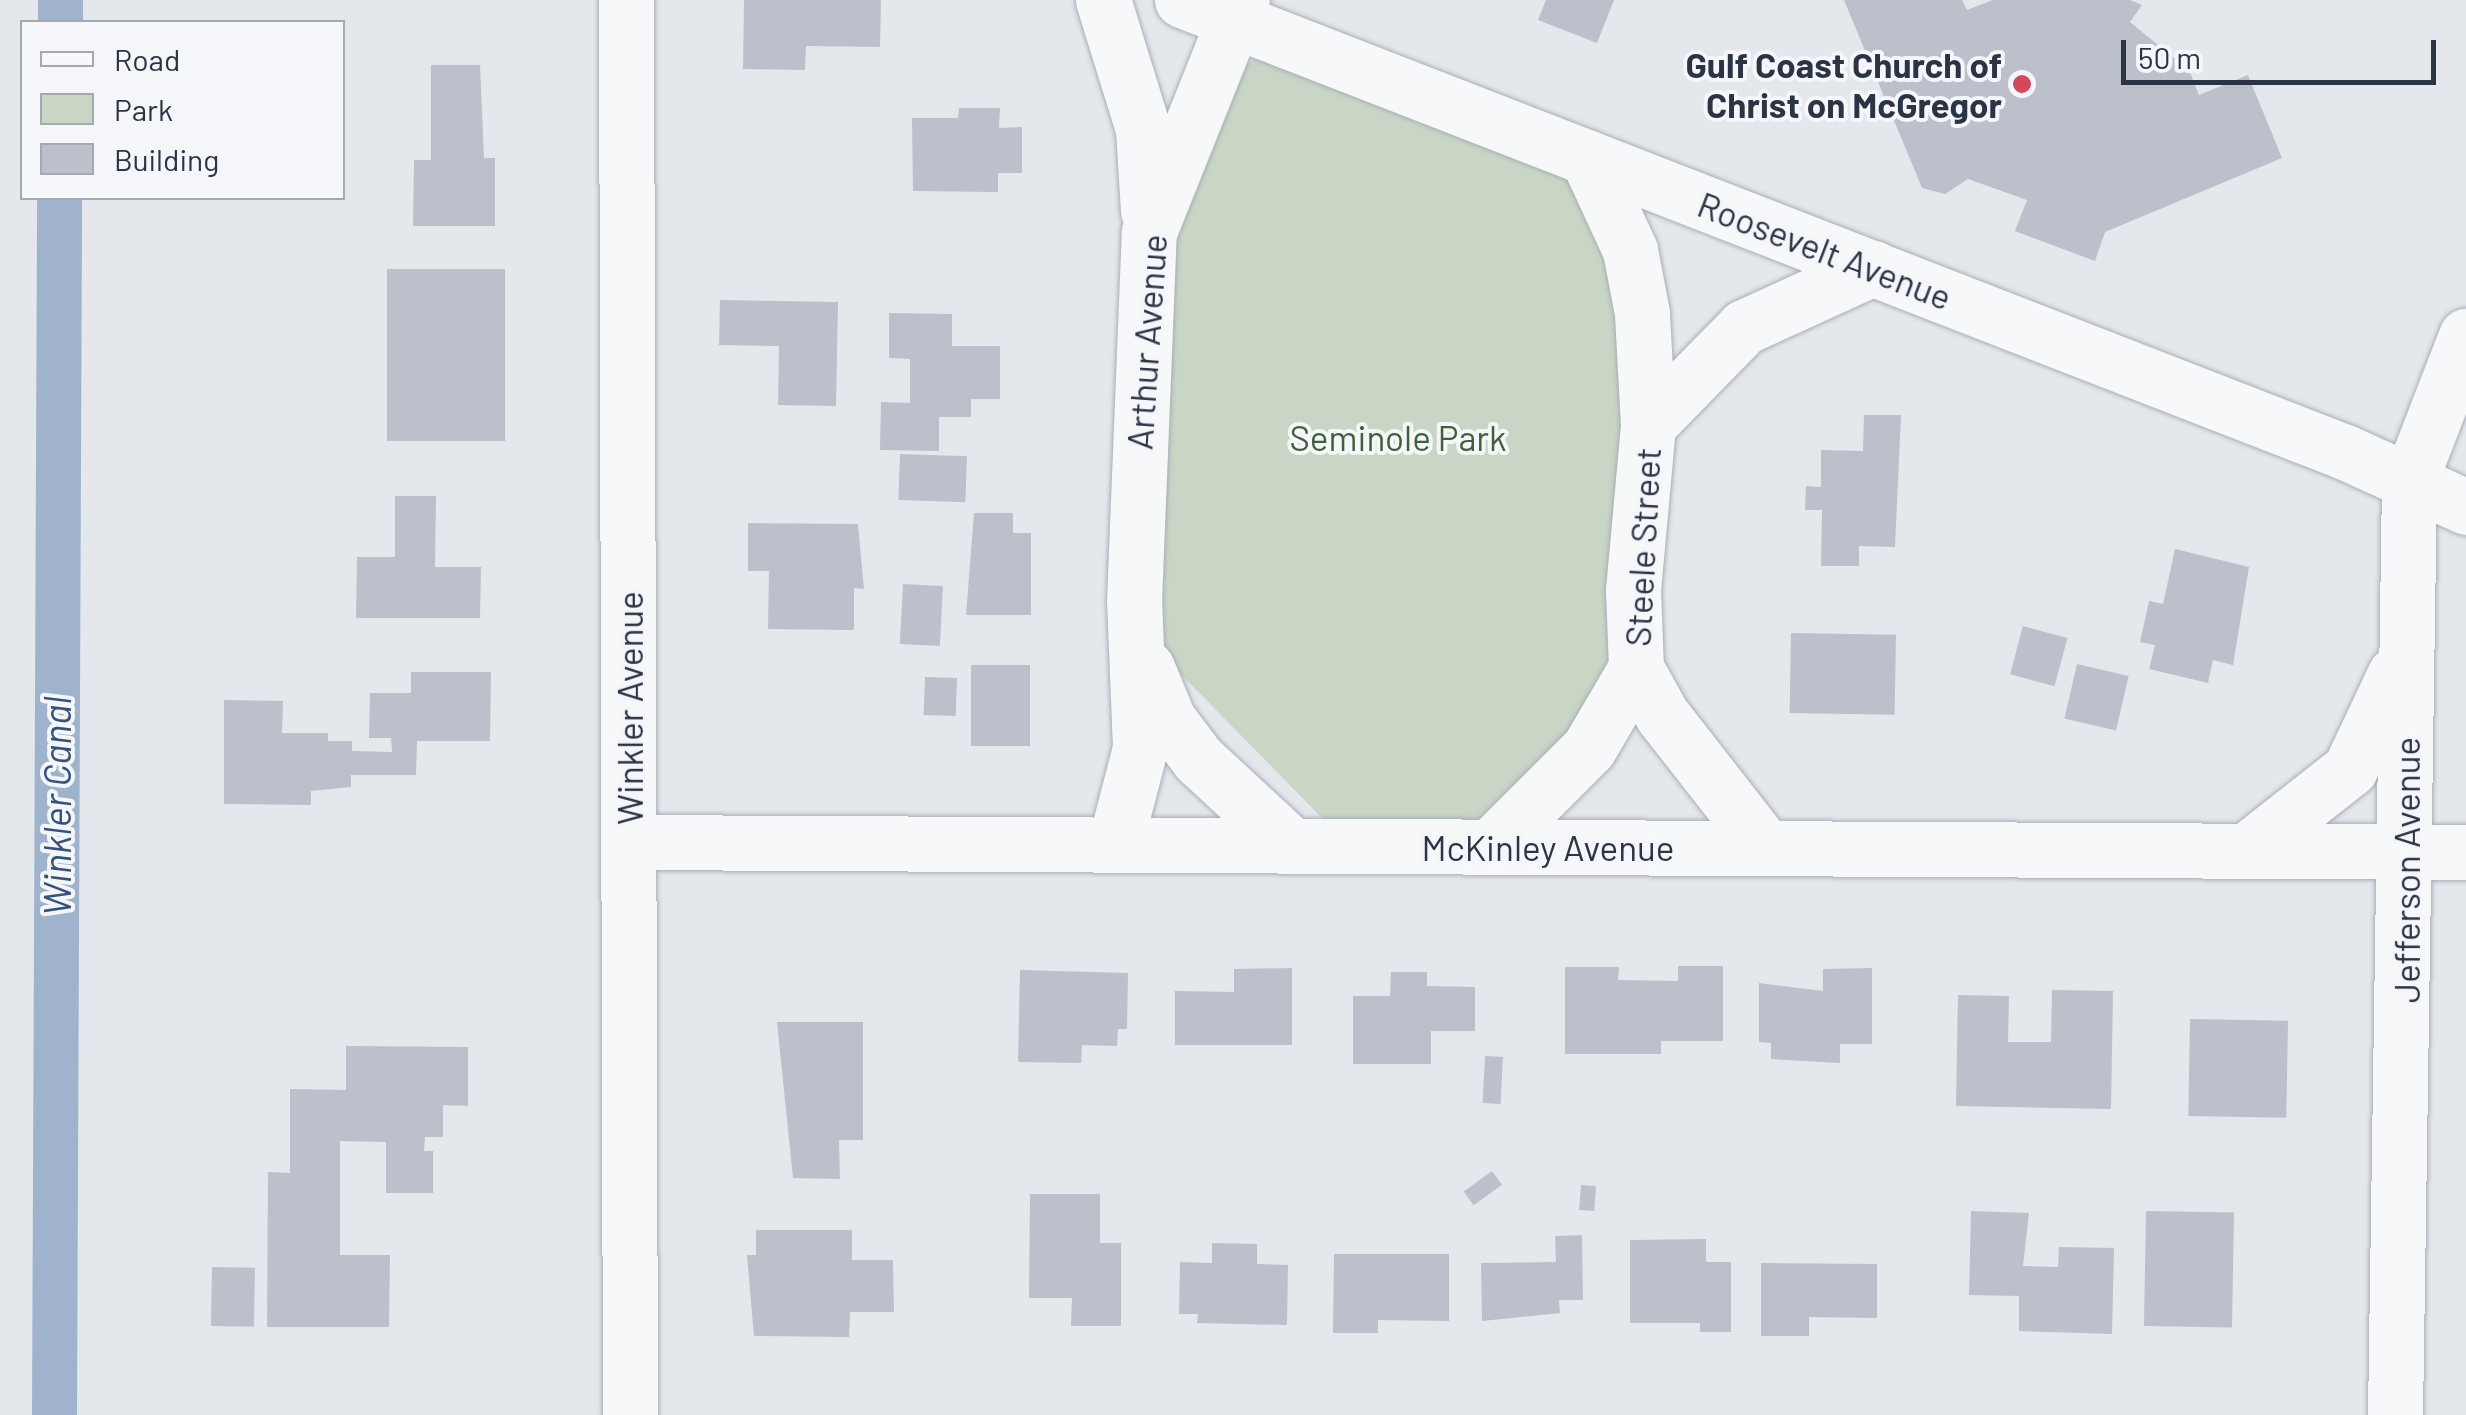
<!DOCTYPE html>
<style>
body{margin:0}
#map{position:relative;width:2466px;height:1415px;overflow:hidden;background:#e4e7ec;font-family:Barlow,sans-serif}
div>[style]{position:absolute}
[style*='--x']{left:calc(var(--x)*1px);top:calc(var(--y)*1px);width:calc(var(--w)*1px);rotate:calc(var(--a)*1deg)}
.green>*{inset:0;background:#c9d6c5}
.canal>*{height:45px;margin:-22.5px;padding:0 22.5px;transform-origin:22.5px;border-radius:22.5px;background:#9fb4cc}
.building>*{inset:0;background:#bbc0ca;transform-origin:0 0}
.roads{filter:drop-shadow(0 0 2px #a9aeb7) drop-shadow(0 0 2px #a9aeb7)}
.minor>*{height:55px;margin:-27.5px;padding:0 27.5px;transform-origin:27.5px;border-radius:27.5px;background:#f7f8fa}
.dots>*{width:28px;height:28px;translate:-50% -50%;box-sizing:border-box;border:5px solid #f4f6f9;border-radius:50%}
span{translate:-50% -50%;white-space:nowrap;text-align:center;line-height:1.15;-webkit-text-stroke:8px #f4f6f9;paint-order:stroke}
.poi-label{font-size:35px;color:#2b3445;font-weight:700}
.right{translate:-100% -50%;text-align:right}
.street-label{font-size:35px;color:#2b3445}
.park-label{font-size:35px;color:#3f6138}
.water-label{font-size:38px;color:#34527a;font-style:italic}
.legend{position:absolute;left:20px;top:20px;width:325px;height:180px;box-sizing:border-box;background:#f4f6f9;border:2px solid #a4a8b1;margin:0;padding:12px 18px;list-style:none;font-size:30px;color:#2b3445}
.legend li{display:flex;align-items:center;gap:20px;height:50px}
.legend b{width:50px;border:2px solid #a4a8b1}
.scale{position:absolute;left:2121px;top:40px;width:315px;height:45px;box-sizing:border-box;border:5px solid #2b3445;border-top:0;padding-left:12px;font-size:30px;line-height:35px;white-space:nowrap;color:#2b3445;-webkit-text-stroke:8px #f4f6f9;paint-order:stroke}
</style>
<div id="map">
<div class="green">
<div style="clip-path:polygon(1269px 53px,1564px 168px,1627px 276px,1622px 659px,1570px 754px,1493px 820px,1325px 821px,1163px 656px,1166px 258px,1240px 67px)"></div>
</div>
<div class="canal">
<div style="--x:60;--y:22;--w:22;--a:-90"></div>
<div style="--x:54;--y:1415;--w:1217;--a:-89.76"></div>
</div>
<div class="building">
<div style="clip-path:polygon(744px 0,881px 0,880px 47px,806px 46px,805px 70px,743px 69px)"></div>
<div style="clip-path:polygon(1546px 0,1614px 0,1597px 43px,1538px 20px)"></div>
<div style="clip-path:polygon(1844px 0,1962px 0,1967px 10px,1993px 0,2130px 0,2142px 5px,2130px 22px,2189px 70px,2199px 95px,2248px 75px,2282px 158px,2105px 232px,2095px 261px,2015px 231px,2027px 200px,1968px 179px,1945px 194px,1922px 188px)"></div>
<div style="clip-path:polygon(431px 65px,480px 65px,484px 158px,495px 158px,495px 226px,413px 226px,414px 160px,431px 160px)"></div>
<div style="clip-path:polygon(959px 108px,1000px 108px,999px 128px,1022px 127px,1022px 173px,998px 173px,998px 192px,913px 191px,912px 118px,958px 118px)"></div>
<div style="left:387px;top:269px;width:118px;height:172px"></div>
<div style="clip-path:polygon(720px 300px,838px 302px,836px 406px,778px 405px,779px 346px,719px 345px)"></div>
<div style="clip-path:polygon(889px 313px,952px 314px,952px 346px,1000px 346px,1000px 399px,971px 399px,971px 417px,939px 417px,939px 451px,880px 450px,881px 402px,910px 403px,910px 359px,889px 358px)"></div>
<div style="clip-path:polygon(1864px 415px,1901px 415px,1895px 547px,1859px 546px,1859px 566px,1821px 566px,1822px 510px,1805px 510px,1806px 486px,1821px 487px,1821px 450px,1863px 451px)"></div>
<div style="left:900px;top:454px;width:67px;height:46px;rotate:2deg"></div>
<div style="clip-path:polygon(395px 496px,436px 496px,435px 567px,481px 567px,480px 618px,356px 618px,357px 557px,395px 557px)"></div>
<div style="clip-path:polygon(974px 513px,1013px 513px,1013px 533px,1031px 533px,1031px 615px,966px 615px)"></div>
<div style="clip-path:polygon(748px 523px,858px 524px,864px 589px,854px 588px,854px 630px,768px 629px,769px 571px,748px 571px)"></div>
<div style="clip-path:polygon(2175px 549px,2249px 567px,2233px 665px,2213px 660px,2208px 683px,2149px 669px,2155px 645px,2140px 642px,2149px 601px,2163px 604px)"></div>
<div style="left:903px;top:584px;width:40px;height:60px;rotate:3deg"></div>
<div style="left:2023px;top:626px;width:46px;height:50px;rotate:15deg"></div>
<div style="left:1791px;top:633px;width:105px;height:80px;rotate:1deg"></div>
<div style="left:2077px;top:664px;width:53px;height:56px;rotate:13deg"></div>
<div style="left:1030px;top:665px;width:81px;height:59px;rotate:90deg"></div>
<div style="clip-path:polygon(411px 672px,491px 672px,490px 741px,417px 741px,416px 775px,351px 775px,351px 787px,311px 791px,311px 805px,224px 804px,224px 700px,283px 701px,282px 733px,328px 733px,328px 741px,352px 741px,352px 751px,392px 752px,391px 738px,369px 738px,370px 693px,411px 693px)"></div>
<div style="left:925px;top:677px;width:32px;height:38px;rotate:2deg"></div>
<div style="clip-path:polygon(1678px 966px,1723px 966px,1723px 1041px,1661px 1041px,1661px 1054px,1565px 1054px,1565px 967px,1619px 967px,1618px 980px,1678px 981px)"></div>
<div style="clip-path:polygon(1292px 968px,1292px 1045px,1175px 1045px,1175px 991px,1234px 992px,1234px 969px)"></div>
<div style="clip-path:polygon(1872px 968px,1872px 1044px,1840px 1044px,1840px 1063px,1771px 1059px,1771px 1043px,1759px 1042px,1759px 983px,1823px 991px,1823px 969px)"></div>
<div style="clip-path:polygon(1020px 970px,1128px 973px,1127px 1029px,1118px 1029px,1117px 1046px,1082px 1045px,1081px 1063px,1018px 1062px)"></div>
<div style="clip-path:polygon(1391px 972px,1427px 972px,1427px 986px,1475px 987px,1475px 1031px,1431px 1031px,1431px 1064px,1353px 1064px,1353px 996px,1390px 996px)"></div>
<div style="clip-path:polygon(2052px 990px,2113px 991px,2111px 1109px,1956px 1106px,1958px 995px,2009px 996px,2008px 1042px,2051px 1042px)"></div>
<div style="left:2190px;top:1019px;width:98px;height:97px;rotate:1deg"></div>
<div style="clip-path:polygon(777px 1022px,863px 1022px,863px 1140px,839px 1140px,840px 1179px,793px 1178px)"></div>
<div style="clip-path:polygon(346px 1046px,468px 1047px,468px 1106px,443px 1105px,443px 1137px,425px 1137px,424px 1151px,433px 1151px,433px 1193px,386px 1193px,386px 1142px,340px 1141px,340px 1255px,390px 1255px,389px 1327px,267px 1327px,268px 1172px,290px 1173px,290px 1089px,346px 1090px)"></div>
<div style="left:1485px;top:1056px;width:18px;height:47px;rotate:3deg"></div>
<div style="left:1492px;top:1171px;width:17px;height:35px;rotate:54deg"></div>
<div style="left:1581px;top:1185px;width:15px;height:25px;rotate:4deg"></div>
<div style="clip-path:polygon(1030px 1194px,1100px 1194px,1100px 1243px,1121px 1243px,1121px 1326px,1071px 1326px,1072px 1298px,1029px 1298px)"></div>
<div style="clip-path:polygon(1971px 1211px,2029px 1213px,2023px 1266px,2058px 1267px,2059px 1247px,2114px 1248px,2112px 1334px,2019px 1331px,2019px 1296px,1969px 1295px)"></div>
<div style="left:2146px;top:1211px;width:88px;height:115px;rotate:1deg"></div>
<div style="clip-path:polygon(756px 1230px,852px 1230px,852px 1260px,893px 1260px,894px 1312px,850px 1312px,849px 1337px,754px 1336px,747px 1255px,756px 1255px)"></div>
<div style="clip-path:polygon(1582px 1235px,1583px 1300px,1559px 1300px,1560px 1313px,1482px 1321px,1481px 1263px,1556px 1262px,1555px 1236px)"></div>
<div style="clip-path:polygon(1706px 1239px,1706px 1262px,1731px 1262px,1731px 1332px,1700px 1332px,1700px 1323px,1630px 1323px,1630px 1240px)"></div>
<div style="clip-path:polygon(1212px 1243px,1257px 1244px,1257px 1264px,1288px 1265px,1287px 1325px,1197px 1323px,1198px 1314px,1179px 1314px,1180px 1262px,1212px 1263px)"></div>
<div style="clip-path:polygon(1334px 1254px,1449px 1254px,1449px 1321px,1378px 1320px,1378px 1333px,1333px 1333px)"></div>
<div style="clip-path:polygon(1761px 1263px,1877px 1264px,1877px 1318px,1809px 1317px,1809px 1336px,1761px 1336px)"></div>
<div style="left:212px;top:1267px;width:43px;height:59px;rotate:1deg"></div>
</div>
<div class="roads">
<div class="minor">
<div style="--x:626;--y:0;--w:1415;--a:89.84"></div>
<div style="--x:1103;--y:0;--w:135;--a:72.8"></div>
<div style="--x:1143;--y:129;--w:82;--a:86.5"></div>
<div style="--x:1182;--y:0;--w:1248;--a:21.24"></div>
<div style="--x:2345;--y:452;--w:133;--a:24.4"></div>
<div style="--x:1648;--y:425;--w:137;--a:-45.6"></div>
<div style="--x:1744;--y:327;--w:142;--a:-24.6"></div>
<div style="--x:1147;--y:668;--w:55;--a:67.6"></div>
<div style="--x:1168;--y:719;--w:50;--a:53.1"></div>
<div style="--x:1198;--y:759;--w:127;--a:42.8"></div>
<div style="--x:1636;--y:668;--w:54;--a:61"></div>
<div style="--x:1662;--y:715;--w:167;--a:52"></div>
<div style="--x:629;--y:842;--w:1837;--a:0.31"></div>
<div style="--x:1115;--y:844;--w:99;--a:-75.4"></div>
<div style="--x:1140;--y:748;--w:147;--a:-92.3"></div>
<div style="--x:1134;--y:601;--w:369;--a:-87.7"></div>
<div style="--x:1149;--y:232;--w:250;--a:-68.2"></div>
<div style="--x:1491;--y:846;--w:139;--a:-45"></div>
<div style="--x:1589;--y:748;--w:93;--a:-59.6"></div>
<div style="--x:1636;--y:668;--w:78;--a:-92.2"></div>
<div style="--x:1633;--y:590;--w:166;--a:-84.8"></div>
<div style="--x:1648;--y:425;--w:112;--a:-93.1"></div>
<div style="--x:1642;--y:313;--w:64;--a:-100.8"></div>
<div style="--x:1630;--y:250;--w:102;--a:-114.8"></div>
<div style="--x:2247;--y:850;--w:131;--a:-38.2"></div>
<div style="--x:2350;--y:769;--w:105;--a:-64.7"></div>
<div style="--x:2395;--y:1415;--w:932;--a:-89.14"></div>
<div style="--x:2409;--y:483;--w:158;--a:-68.8"></div>
</div>
</div>
<div class="dots">
<div style="left:2022px;top:84px;background:#d1495b"></div>
</div>
<div class="poi-label">
<span class="right" style="left:2002px;top:84px">Gulf Coast Church of<br>Christ on McGregor</span>
</div>
<div class="street-label">
<span style="left:1825px;top:250px;rotate:21deg">Roosevelt Avenue</span>
<span style="left:1146px;top:342px;rotate:-86deg">Arthur Avenue</span>
<span style="left:1642px;top:547px;rotate:-87deg">Steele Street</span>
<span style="left:629px;top:708px;rotate:-90deg">Winkler Avenue</span>
<span style="left:1548px;top:847px">McKinley Avenue</span>
<span style="left:2406px;top:870px;rotate:-90deg">Jefferson Avenue</span>
</div>
<div class="park-label">
<span style="left:1398px;top:437px">Seminole Park</span>
</div>
<div class="water-label">
<span style="left:57px;top:806px;rotate:-90deg">Winkler Canal</span>
</div>
<ul class="legend">
<li><b style="height:12px;background:#f7f8fa"></b>Road</li>
<li><b style="height:28px;background:#c9d6c5"></b>Park</li>
<li><b style="height:28px;background:#bbc0ca"></b>Building</li>
</ul>
<div class="scale">50 m</div>
</div>
